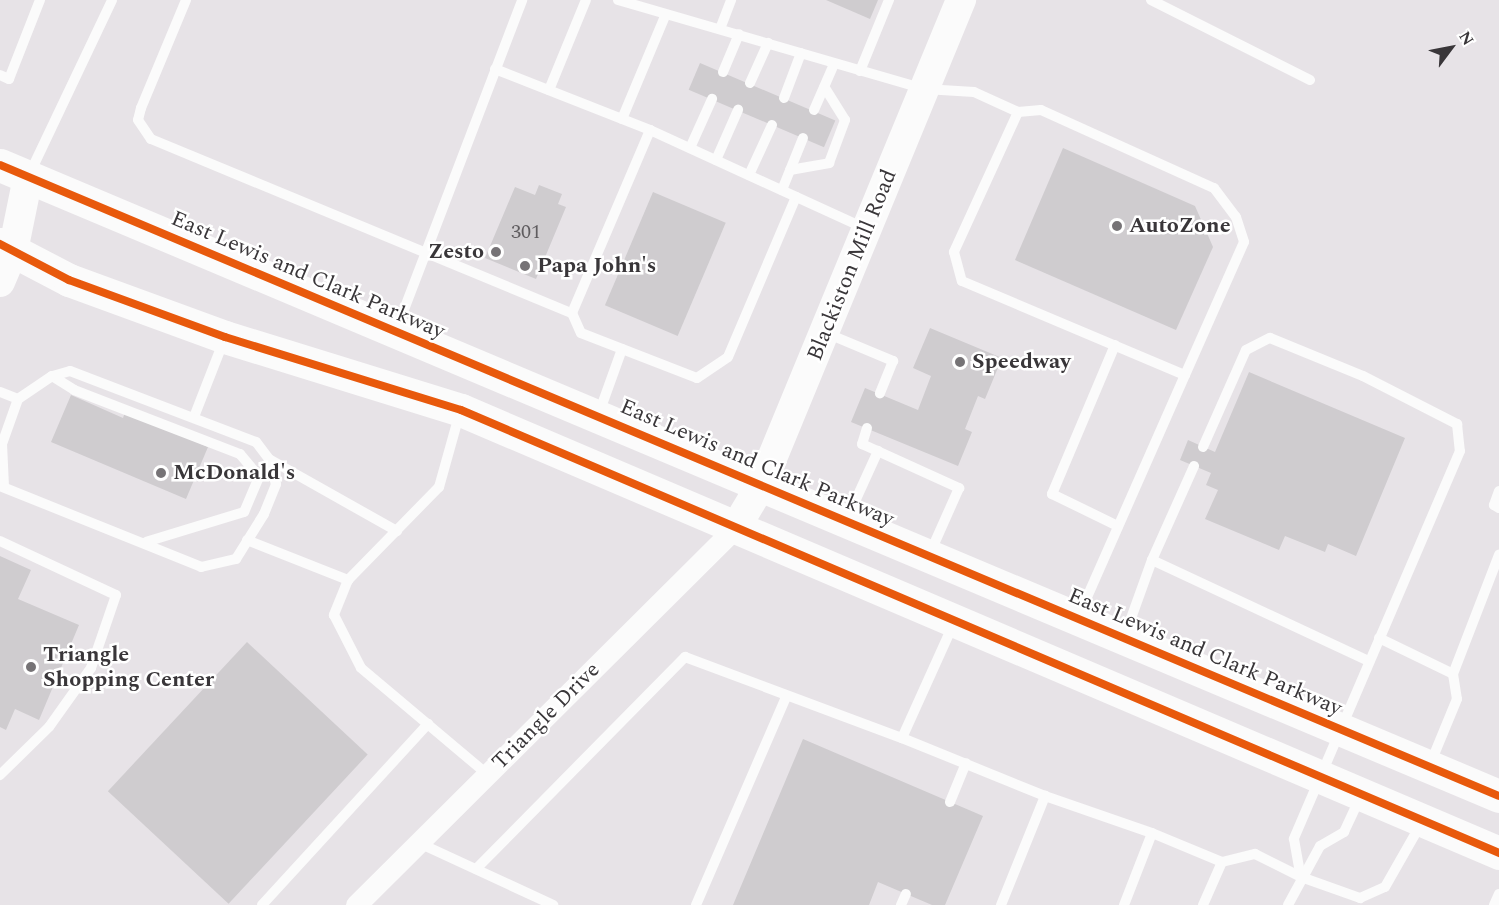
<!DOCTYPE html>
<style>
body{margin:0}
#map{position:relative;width:1499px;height:905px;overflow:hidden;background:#e7e3e7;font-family:Spectral,serif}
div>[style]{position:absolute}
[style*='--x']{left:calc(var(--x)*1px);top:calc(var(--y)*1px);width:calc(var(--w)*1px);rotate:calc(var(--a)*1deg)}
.building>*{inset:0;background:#cfcccf;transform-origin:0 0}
.lane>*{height:10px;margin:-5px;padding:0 5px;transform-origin:5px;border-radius:5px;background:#fbfbfb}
.street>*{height:21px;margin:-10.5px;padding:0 10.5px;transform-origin:10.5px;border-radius:10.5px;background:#fbfbfb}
.secondary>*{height:30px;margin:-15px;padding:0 15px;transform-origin:15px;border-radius:15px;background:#fbfbfb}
.primary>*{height:33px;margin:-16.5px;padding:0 16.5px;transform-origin:16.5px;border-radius:16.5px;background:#fbfbfb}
.cycleway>*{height:8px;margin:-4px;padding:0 4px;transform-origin:4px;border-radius:4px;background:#e8590c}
.dots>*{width:16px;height:16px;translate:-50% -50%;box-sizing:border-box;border:3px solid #fff;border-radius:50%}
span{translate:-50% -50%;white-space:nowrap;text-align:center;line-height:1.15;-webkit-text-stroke:5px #fff;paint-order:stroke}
.number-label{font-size:20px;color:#5f5c5f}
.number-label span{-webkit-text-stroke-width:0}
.poi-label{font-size:22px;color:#393639;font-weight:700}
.left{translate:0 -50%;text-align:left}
.right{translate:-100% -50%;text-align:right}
.street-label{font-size:22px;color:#393639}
.north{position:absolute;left:1421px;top:18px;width:60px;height:60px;-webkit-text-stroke:4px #fff;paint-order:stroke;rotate:58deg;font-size:16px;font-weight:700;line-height:24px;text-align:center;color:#393639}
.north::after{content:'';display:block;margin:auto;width:21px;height:27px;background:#393639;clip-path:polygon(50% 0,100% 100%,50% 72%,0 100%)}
</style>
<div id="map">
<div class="building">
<div style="clip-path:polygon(826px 0,878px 0,870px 19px)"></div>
<div style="left:700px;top:63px;width:147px;height:29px;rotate:23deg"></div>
<div style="clip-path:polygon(1063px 148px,1195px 206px,1213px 247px,1176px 330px,1015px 260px)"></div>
<div style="clip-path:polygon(539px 185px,562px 194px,558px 204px,566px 207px,536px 279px,485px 258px,515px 187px,535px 195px)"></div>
<div style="left:653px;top:192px;width:79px;height:123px;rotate:23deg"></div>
<div style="clip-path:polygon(930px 328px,1002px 358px,985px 399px,978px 396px,965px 429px,972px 432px,958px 466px,851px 422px,865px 388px,918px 410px,931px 376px,913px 368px)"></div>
<div style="clip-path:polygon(1249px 372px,1405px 438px,1356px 556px,1328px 544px,1325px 552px,1285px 536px,1279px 550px,1205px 519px,1218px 490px,1206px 485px,1211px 473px,1180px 460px,1188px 440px,1215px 452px)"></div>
<div style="clip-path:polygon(71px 395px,123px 418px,125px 412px,208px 447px,186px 499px,51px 442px)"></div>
<div style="clip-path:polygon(0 556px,31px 570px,18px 599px,79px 625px,39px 720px,15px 709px,6px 730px,0 727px)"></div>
<div style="left:247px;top:642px;width:165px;height:204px;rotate:43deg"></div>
<div style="clip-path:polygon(803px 739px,983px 816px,945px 905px,932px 905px,878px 882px,869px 905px,733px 905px)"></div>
</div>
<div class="lane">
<div style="--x:186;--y:0;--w:117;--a:112.6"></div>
<div style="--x:141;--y:108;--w:12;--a:104"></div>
<div style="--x:138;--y:120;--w:23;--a:56"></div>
<div style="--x:151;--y:139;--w:456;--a:22.5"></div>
<div style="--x:572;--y:313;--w:22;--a:66"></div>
<div style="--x:581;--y:333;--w:124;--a:21.2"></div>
<div style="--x:697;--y:378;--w:37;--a:-34"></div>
<div style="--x:728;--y:357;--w:174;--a:-67"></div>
<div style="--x:618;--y:0;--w:320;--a:16.2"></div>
<div style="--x:925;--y:89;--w:49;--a:3.5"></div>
<div style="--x:974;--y:92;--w:48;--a:24.4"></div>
<div style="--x:1018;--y:112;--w:154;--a:114.6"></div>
<div style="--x:954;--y:252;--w:30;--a:75"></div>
<div style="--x:962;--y:281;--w:242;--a:22.9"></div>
<div style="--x:1185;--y:375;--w:262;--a:113.8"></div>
<div style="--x:1151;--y:0;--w:178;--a:26.7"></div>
<div style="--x:720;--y:29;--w:31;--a:-69"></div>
<div style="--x:495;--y:69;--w:167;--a:21.5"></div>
<div style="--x:860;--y:71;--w:77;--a:-67.8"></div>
<div style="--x:723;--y:72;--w:41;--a:-67.2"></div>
<div style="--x:0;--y:75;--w:10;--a:24"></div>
<div style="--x:9;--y:79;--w:85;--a:-68.6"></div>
<div style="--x:750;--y:83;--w:44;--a:-65.8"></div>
<div style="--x:549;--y:90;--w:97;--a:-67.7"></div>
<div style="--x:784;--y:98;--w:48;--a:-69.3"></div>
<div style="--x:814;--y:110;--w:50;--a:-66.5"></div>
<div style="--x:1018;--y:112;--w:23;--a:-5"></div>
<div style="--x:1041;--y:110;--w:190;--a:24.3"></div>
<div style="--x:1214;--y:188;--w:36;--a:53"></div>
<div style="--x:1236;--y:217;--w:26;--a:72"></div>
<div style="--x:1244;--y:242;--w:145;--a:113.9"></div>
<div style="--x:622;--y:119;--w:112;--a:-67.3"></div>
<div style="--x:690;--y:148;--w:54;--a:-65.8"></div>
<div style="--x:716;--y:160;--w:55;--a:-66.3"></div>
<div style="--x:790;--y:170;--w:40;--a:-10"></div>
<div style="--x:829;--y:163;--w:46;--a:-69.6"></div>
<div style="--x:845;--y:120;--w:39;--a:-122"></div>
<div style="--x:30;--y:173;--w:191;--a:-64.6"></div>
<div style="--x:749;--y:175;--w:55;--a:-65.3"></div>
<div style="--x:782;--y:190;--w:56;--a:-68"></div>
<div style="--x:572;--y:313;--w:199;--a:-66.9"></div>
<div style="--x:650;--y:130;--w:235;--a:24.6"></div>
<div style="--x:397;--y:328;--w:351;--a:-69.1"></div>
<div style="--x:826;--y:333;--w:73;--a:22.7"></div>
<div style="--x:893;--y:361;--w:35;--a:112"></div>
<div style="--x:1115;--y:345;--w:162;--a:112.9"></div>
<div style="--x:1052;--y:494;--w:73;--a:25.9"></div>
<div style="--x:52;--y:376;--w:26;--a:32"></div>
<div style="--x:74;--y:390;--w:178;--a:21.1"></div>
<div style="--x:240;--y:454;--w:30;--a:50"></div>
<div style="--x:259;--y:477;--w:38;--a:113"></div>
<div style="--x:244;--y:512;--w:102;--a:163"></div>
<div style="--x:0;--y:392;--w:19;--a:21"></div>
<div style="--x:460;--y:412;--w:78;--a:105.6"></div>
<div style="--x:439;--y:487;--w:130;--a:134.4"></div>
<div style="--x:348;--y:580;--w:38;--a:112"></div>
<div style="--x:334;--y:615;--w:59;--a:63"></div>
<div style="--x:361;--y:668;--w:165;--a:40.1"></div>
<div style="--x:599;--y:413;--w:68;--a:-70.2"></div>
<div style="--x:194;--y:417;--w:83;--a:-68.7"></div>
<div style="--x:867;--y:428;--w:17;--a:107"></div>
<div style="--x:862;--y:444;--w:107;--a:24.4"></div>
<div style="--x:959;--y:488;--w:71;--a:114"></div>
<div style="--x:1203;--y:447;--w:106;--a:-66.1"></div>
<div style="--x:1246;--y:350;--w:27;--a:-27"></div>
<div style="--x:1270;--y:338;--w:100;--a:22.2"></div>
<div style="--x:1363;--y:376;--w:106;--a:27.1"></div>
<div style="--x:1457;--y:424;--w:27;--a:84"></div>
<div style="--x:1460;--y:451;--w:422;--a:113.2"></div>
<div style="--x:1294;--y:839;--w:39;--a:80"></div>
<div style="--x:269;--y:459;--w:147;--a:29.4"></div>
<div style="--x:0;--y:486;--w:217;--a:21.9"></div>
<div style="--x:201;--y:567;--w:36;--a:-13"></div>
<div style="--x:236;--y:559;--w:53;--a:-58.1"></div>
<div style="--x:264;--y:514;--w:32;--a:-68"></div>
<div style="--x:276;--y:484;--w:26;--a:-106"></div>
<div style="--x:269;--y:459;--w:21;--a:-127"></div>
<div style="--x:256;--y:442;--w:199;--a:-159.1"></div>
<div style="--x:70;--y:371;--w:19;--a:164"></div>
<div style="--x:52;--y:376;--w:41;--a:145.9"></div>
<div style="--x:18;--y:399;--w:48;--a:109.6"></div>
<div style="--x:2;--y:444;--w:43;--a:87.3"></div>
<div style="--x:1499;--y:491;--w:15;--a:110"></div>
<div style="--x:1494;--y:505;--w:6;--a:31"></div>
<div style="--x:847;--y:519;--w:75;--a:-65.5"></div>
<div style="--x:247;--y:540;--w:109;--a:21.6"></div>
<div style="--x:0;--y:541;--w:128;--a:25"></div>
<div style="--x:116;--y:595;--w:77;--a:108.9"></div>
<div style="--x:91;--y:668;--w:72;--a:125.4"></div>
<div style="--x:49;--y:727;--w:69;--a:135.6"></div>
<div style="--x:1152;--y:560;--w:239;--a:25"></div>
<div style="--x:1125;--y:635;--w:80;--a:-70.2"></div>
<div style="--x:1152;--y:560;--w:103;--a:-65.9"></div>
<div style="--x:1379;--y:638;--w:82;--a:25.9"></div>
<div style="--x:1453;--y:674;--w:25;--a:81"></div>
<div style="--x:1457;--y:699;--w:68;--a:112.4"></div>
<div style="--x:1453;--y:674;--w:128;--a:-68.9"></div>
<div style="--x:902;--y:738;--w:126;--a:-65.7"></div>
<div style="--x:950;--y:802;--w:42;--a:-67.7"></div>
<div style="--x:419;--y:843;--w:148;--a:24.8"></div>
<div style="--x:476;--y:869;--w:298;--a:-45.4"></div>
<div style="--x:685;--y:657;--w:232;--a:20.5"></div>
<div style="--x:902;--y:738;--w:154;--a:22.1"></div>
<div style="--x:1045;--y:796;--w:113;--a:19.1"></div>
<div style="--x:262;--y:905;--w:246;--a:-47.5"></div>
<div style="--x:696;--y:905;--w:227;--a:-66.6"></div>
<div style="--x:901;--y:905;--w:12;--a:-66"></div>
<div style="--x:1001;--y:905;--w:118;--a:-68"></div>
<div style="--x:1124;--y:905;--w:77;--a:-68.7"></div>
<div style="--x:1152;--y:833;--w:76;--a:22.5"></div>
<div style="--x:1222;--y:862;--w:34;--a:-14"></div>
<div style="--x:1255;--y:854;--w:51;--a:26.6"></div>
<div style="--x:1301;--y:877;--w:63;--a:19.6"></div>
<div style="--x:1360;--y:898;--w:27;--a:-24"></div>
<div style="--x:1385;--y:887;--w:73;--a:-60.3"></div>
<div style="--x:1203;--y:905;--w:47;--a:-66.2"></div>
<div style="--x:1288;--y:905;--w:67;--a:-61.5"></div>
<div style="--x:1320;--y:846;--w:28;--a:-30"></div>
<div style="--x:1344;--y:832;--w:38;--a:-65"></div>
<div style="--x:1494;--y:905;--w:12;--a:-66"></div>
</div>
<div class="street">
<div style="--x:356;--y:905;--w:536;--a:-44.85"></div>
</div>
<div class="secondary">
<div style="--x:0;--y:282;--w:34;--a:-67"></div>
<div style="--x:13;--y:251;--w:76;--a:-78.5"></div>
<div style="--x:736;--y:527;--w:49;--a:-59.2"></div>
<div style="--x:761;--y:485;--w:525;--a:-67.59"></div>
</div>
<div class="primary">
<div style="--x:0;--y:165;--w:1626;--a:22.83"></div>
<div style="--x:0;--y:244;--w:78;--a:27.6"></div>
<div style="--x:69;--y:280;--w:166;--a:20.1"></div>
<div style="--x:225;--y:337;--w:247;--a:17.2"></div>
<div style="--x:461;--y:410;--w:1129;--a:23.11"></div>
</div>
<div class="cycleway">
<div style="--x:0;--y:165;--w:1626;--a:22.83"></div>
<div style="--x:0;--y:244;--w:78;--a:27.6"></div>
<div style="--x:69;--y:280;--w:166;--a:20.1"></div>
<div style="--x:225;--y:337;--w:247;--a:17.2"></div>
<div style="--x:461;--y:410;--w:1129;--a:23.11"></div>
</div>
<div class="dots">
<div style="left:1117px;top:226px;background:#767376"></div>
<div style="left:496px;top:252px;background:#767376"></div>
<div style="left:525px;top:266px;background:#767376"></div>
<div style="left:960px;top:362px;background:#767376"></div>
<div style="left:161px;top:473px;background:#767376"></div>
<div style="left:31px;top:667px;background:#767376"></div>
</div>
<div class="number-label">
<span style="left:526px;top:232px">301</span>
</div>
<div class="poi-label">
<span class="left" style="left:1129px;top:226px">AutoZone</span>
<span class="right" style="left:484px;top:252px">Zesto</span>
<span class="left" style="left:537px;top:266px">Papa John's</span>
<span class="left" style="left:972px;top:362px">Speedway</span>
<span class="left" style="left:173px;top:473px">McDonald's</span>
<span class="left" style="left:43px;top:667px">Triangle<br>Shopping Center</span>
</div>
<div class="street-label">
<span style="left:852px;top:265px;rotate:-68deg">Blackiston Mill Road</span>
<span style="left:308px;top:275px;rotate:23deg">East Lewis and Clark Parkway</span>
<span style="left:757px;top:463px;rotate:23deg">East Lewis and Clark Parkway</span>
<span style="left:1205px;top:652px;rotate:23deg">East Lewis and Clark Parkway</span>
<span style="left:546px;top:716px;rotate:-45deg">Triangle Drive</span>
</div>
<div class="north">N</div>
</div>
